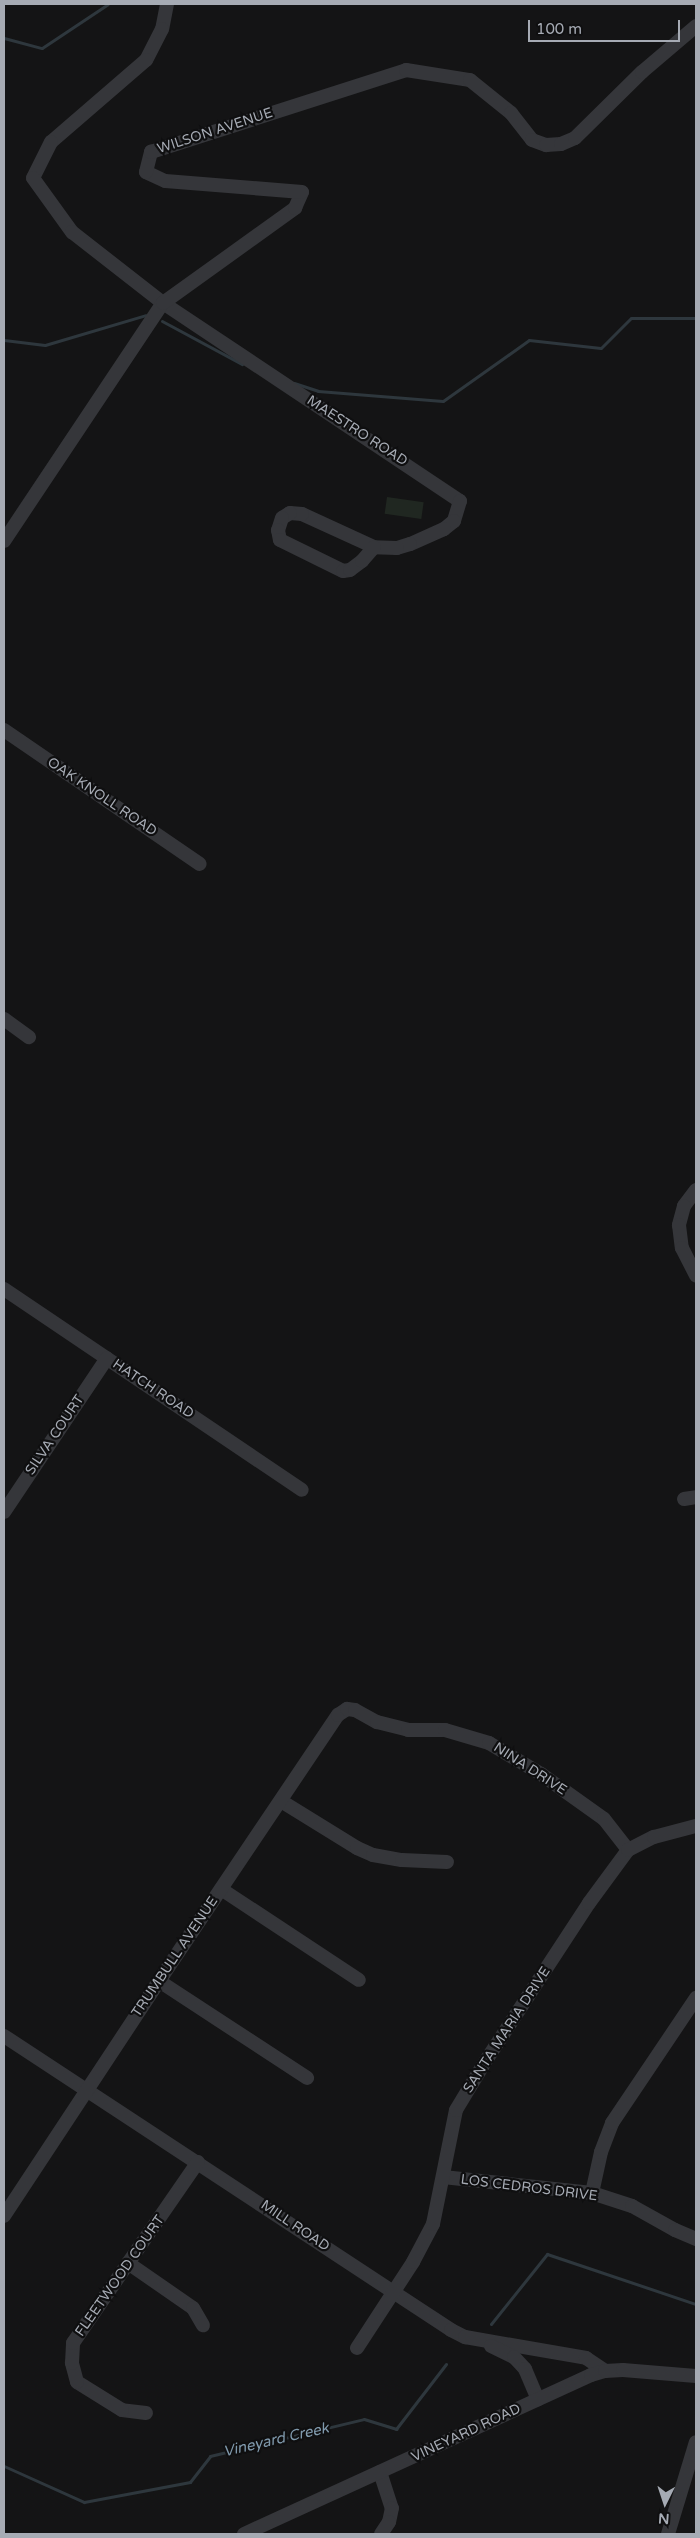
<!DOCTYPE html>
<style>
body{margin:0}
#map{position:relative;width:700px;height:2538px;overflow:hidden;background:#141415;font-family:"Varela Round",sans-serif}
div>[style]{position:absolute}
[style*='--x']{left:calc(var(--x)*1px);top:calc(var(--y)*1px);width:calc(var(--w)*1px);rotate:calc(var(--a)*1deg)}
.green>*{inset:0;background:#202721;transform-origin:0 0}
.stream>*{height:3px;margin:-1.5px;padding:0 1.5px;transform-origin:1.5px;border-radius:1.5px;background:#2e373d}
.minor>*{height:14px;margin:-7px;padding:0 7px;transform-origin:7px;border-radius:7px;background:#35363a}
span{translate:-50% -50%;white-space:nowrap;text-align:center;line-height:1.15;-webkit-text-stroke:4.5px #0f0f10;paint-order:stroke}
.street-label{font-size:14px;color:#a6abb4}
.water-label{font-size:15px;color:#809aad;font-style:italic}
.frame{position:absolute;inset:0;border:5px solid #a6abb4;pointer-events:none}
.north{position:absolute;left:640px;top:2478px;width:50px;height:50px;-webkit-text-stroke:4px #0f0f10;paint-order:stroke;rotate:184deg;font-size:14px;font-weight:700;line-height:20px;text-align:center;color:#a6abb4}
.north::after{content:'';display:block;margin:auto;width:18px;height:22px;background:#a6abb4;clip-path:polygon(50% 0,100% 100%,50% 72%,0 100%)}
.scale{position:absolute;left:528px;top:20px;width:152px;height:22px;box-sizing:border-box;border:2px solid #a6abb4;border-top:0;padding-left:6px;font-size:15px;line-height:18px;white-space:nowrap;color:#a6abb4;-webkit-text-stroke:4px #0f0f10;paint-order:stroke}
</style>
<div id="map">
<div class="green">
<div style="left:387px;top:497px;width:37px;height:17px;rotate:8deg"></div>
</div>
<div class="stream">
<div style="--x:4;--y:38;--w:39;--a:15"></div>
<div style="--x:42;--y:48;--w:79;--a:-33.7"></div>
<div style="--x:162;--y:321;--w:91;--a:28.3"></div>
<div style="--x:4;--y:340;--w:41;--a:7"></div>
<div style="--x:45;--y:345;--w:105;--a:-16.5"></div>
<div style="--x:294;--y:383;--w:25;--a:18"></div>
<div style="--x:318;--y:391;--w:125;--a:4.6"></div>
<div style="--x:443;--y:401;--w:105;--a:-35.3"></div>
<div style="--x:529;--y:340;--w:72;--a:6.3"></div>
<div style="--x:601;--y:348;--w:42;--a:-45"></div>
<div style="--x:631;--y:318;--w:65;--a:0"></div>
<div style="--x:491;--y:2324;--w:90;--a:-51.3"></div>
<div style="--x:547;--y:2254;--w:157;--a:18.6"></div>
<div style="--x:4;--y:2466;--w:88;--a:24.2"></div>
<div style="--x:84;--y:2502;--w:108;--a:-10.7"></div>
<div style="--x:190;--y:2482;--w:33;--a:-52"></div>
<div style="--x:210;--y:2456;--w:158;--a:-13.5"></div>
<div style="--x:364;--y:2419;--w:34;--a:17"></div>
<div style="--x:396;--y:2429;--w:82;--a:-52.4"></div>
</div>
<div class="minor">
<div style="--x:167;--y:4;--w:25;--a:101"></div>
<div style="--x:162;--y:29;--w:35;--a:117"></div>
<div style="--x:146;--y:60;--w:125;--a:139.2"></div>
<div style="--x:51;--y:142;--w:40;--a:116.6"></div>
<div style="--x:33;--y:178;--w:67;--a:54.2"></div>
<div style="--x:72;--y:232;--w:115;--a:38"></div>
<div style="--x:163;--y:303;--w:357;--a:33.7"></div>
<div style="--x:460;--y:501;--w:21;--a:107"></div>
<div style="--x:454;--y:521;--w:13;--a:141"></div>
<div style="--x:444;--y:529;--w:37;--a:156"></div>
<div style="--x:410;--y:544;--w:14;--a:163"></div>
<div style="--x:397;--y:548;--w:23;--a:-178"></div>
<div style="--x:374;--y:547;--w:79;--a:-155.4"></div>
<div style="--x:302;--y:514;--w:12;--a:-175"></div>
<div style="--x:290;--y:513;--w:9;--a:148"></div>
<div style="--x:282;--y:518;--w:13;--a:108"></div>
<div style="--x:278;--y:530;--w:10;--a:79"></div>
<div style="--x:280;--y:540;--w:70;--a:26.2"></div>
<div style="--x:343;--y:571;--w:7;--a:-8"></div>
<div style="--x:350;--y:570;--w:15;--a:-37"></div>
<div style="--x:362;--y:561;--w:18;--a:-49"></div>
<div style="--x:4;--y:541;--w:286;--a:-56.3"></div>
<div style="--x:163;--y:303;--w:163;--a:-35.7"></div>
<div style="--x:295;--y:208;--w:17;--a:-66"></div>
<div style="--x:302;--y:192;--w:137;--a:-175.4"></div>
<div style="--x:165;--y:181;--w:21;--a:-155"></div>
<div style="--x:146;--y:172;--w:21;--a:-76"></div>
<div style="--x:151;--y:152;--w:268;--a:-17.8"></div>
<div style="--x:406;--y:70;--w:65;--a:8.9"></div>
<div style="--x:470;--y:80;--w:53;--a:38.8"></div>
<div style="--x:511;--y:113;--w:34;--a:52"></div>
<div style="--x:532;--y:140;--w:15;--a:20"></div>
<div style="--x:546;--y:145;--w:15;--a:-4"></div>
<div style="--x:561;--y:144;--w:15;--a:-23"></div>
<div style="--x:575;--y:138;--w:94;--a:-44.6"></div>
<div style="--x:642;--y:72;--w:71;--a:-40.4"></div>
<div style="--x:4;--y:730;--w:237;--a:34.4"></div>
<div style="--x:4;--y:1019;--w:31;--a:36"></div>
<div style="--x:696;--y:1190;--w:20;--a:127"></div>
<div style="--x:684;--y:1206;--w:20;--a:105"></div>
<div style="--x:679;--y:1225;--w:23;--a:83"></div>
<div style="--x:682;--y:1248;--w:31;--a:63"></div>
<div style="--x:4;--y:1289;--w:359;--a:34"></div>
<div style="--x:684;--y:1499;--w:12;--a:-9"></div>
<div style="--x:4;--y:1512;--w:185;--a:-56.2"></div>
<div style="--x:281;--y:1801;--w:89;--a:31.7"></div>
<div style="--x:357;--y:1848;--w:17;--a:24"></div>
<div style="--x:373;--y:1855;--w:29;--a:10"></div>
<div style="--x:402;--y:1860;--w:45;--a:2.5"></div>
<div style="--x:221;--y:1889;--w:165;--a:33.4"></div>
<div style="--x:159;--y:1981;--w:177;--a:33.2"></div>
<div style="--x:4;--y:2036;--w:535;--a:33.33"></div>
<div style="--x:451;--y:2330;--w:16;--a:27"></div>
<div style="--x:465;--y:2337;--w:123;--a:9.8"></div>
<div style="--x:586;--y:2358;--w:23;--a:34"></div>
<div style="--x:443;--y:2177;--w:150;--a:6.1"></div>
<div style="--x:592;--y:2193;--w:42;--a:18"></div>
<div style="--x:632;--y:2206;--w:49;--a:29.2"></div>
<div style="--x:675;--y:2230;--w:23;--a:23"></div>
<div style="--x:592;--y:2193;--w:42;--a:-77.6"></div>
<div style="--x:601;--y:2152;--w:31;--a:-69"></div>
<div style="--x:612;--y:2123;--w:151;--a:-56.1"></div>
<div style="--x:4;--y:2216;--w:282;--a:-56.6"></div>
<div style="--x:159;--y:1981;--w:321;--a:-56.1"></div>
<div style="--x:338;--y:1715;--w:11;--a:-34"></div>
<div style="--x:347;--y:1709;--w:8;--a:7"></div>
<div style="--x:355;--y:1710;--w:25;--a:29"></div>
<div style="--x:377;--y:1722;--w:32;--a:14"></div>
<div style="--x:408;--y:1730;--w:37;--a:0"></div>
<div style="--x:445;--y:1730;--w:46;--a:16.5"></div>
<div style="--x:489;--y:1743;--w:61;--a:30.8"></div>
<div style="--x:541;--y:1774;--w:77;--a:35.5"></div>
<div style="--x:604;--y:1819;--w:39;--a:52"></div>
<div style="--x:128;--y:2263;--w:79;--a:34.7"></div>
<div style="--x:193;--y:2308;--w:20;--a:60"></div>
<div style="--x:491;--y:2346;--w:25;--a:26"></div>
<div style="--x:514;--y:2357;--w:16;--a:47"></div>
<div style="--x:525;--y:2369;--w:33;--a:67"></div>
<div style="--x:357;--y:2348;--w:103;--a:-56.9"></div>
<div style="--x:413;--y:2262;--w:43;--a:-62.2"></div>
<div style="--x:433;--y:2224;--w:116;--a:-78.6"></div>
<div style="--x:456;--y:2110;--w:56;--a:-58.9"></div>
<div style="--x:485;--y:2062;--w:190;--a:-56.8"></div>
<div style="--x:589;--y:1903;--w:66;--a:-53.7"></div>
<div style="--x:628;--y:1850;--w:29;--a:-27"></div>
<div style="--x:654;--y:1837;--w:43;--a:-14.7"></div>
<div style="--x:146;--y:2413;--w:24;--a:-173"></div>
<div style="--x:122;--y:2410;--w:53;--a:-148.1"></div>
<div style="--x:77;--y:2382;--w:20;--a:-105"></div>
<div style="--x:72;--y:2363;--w:20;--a:-87"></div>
<div style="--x:73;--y:2343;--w:220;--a:-55.4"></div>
<div style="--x:380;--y:2472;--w:38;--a:72"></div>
<div style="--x:392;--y:2508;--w:14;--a:102"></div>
<div style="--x:389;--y:2522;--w:14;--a:124"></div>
<div style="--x:244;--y:2534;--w:382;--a:-24.6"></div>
<div style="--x:591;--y:2375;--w:15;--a:-16"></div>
<div style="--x:605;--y:2371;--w:18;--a:-3"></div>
<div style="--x:623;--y:2370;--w:73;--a:4.7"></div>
<div style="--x:668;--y:2534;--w:96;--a:-73.1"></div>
</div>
<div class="street-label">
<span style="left:215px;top:131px;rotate:-18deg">WILSON AVENUE</span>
<span style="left:357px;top:431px;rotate:33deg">MAESTRO ROAD</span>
<span style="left:102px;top:797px;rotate:34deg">OAK KNOLL ROAD</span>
<span style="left:153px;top:1389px;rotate:34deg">HATCH ROAD</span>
<span style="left:55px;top:1435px;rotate:-56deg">SILVA COURT</span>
<span style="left:530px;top:1769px;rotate:33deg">NINA DRIVE</span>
<span style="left:175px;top:1957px;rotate:-56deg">TRUMBULL AVENUE</span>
<span style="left:507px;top:2030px;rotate:-57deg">SANTA MARIA DRIVE</span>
<span style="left:529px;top:2188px;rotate:7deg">LOS CEDROS DRIVE</span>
<span style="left:295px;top:2226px;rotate:34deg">MILL ROAD</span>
<span style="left:120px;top:2276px;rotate:-55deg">FLEETWOOD COURT</span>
<span style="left:466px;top:2433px;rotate:-25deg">VINEYARD ROAD</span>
</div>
<div class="water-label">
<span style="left:276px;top:2440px;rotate:-13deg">Vineyard Creek</span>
</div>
<div class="frame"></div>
<div class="north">N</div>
<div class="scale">100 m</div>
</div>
